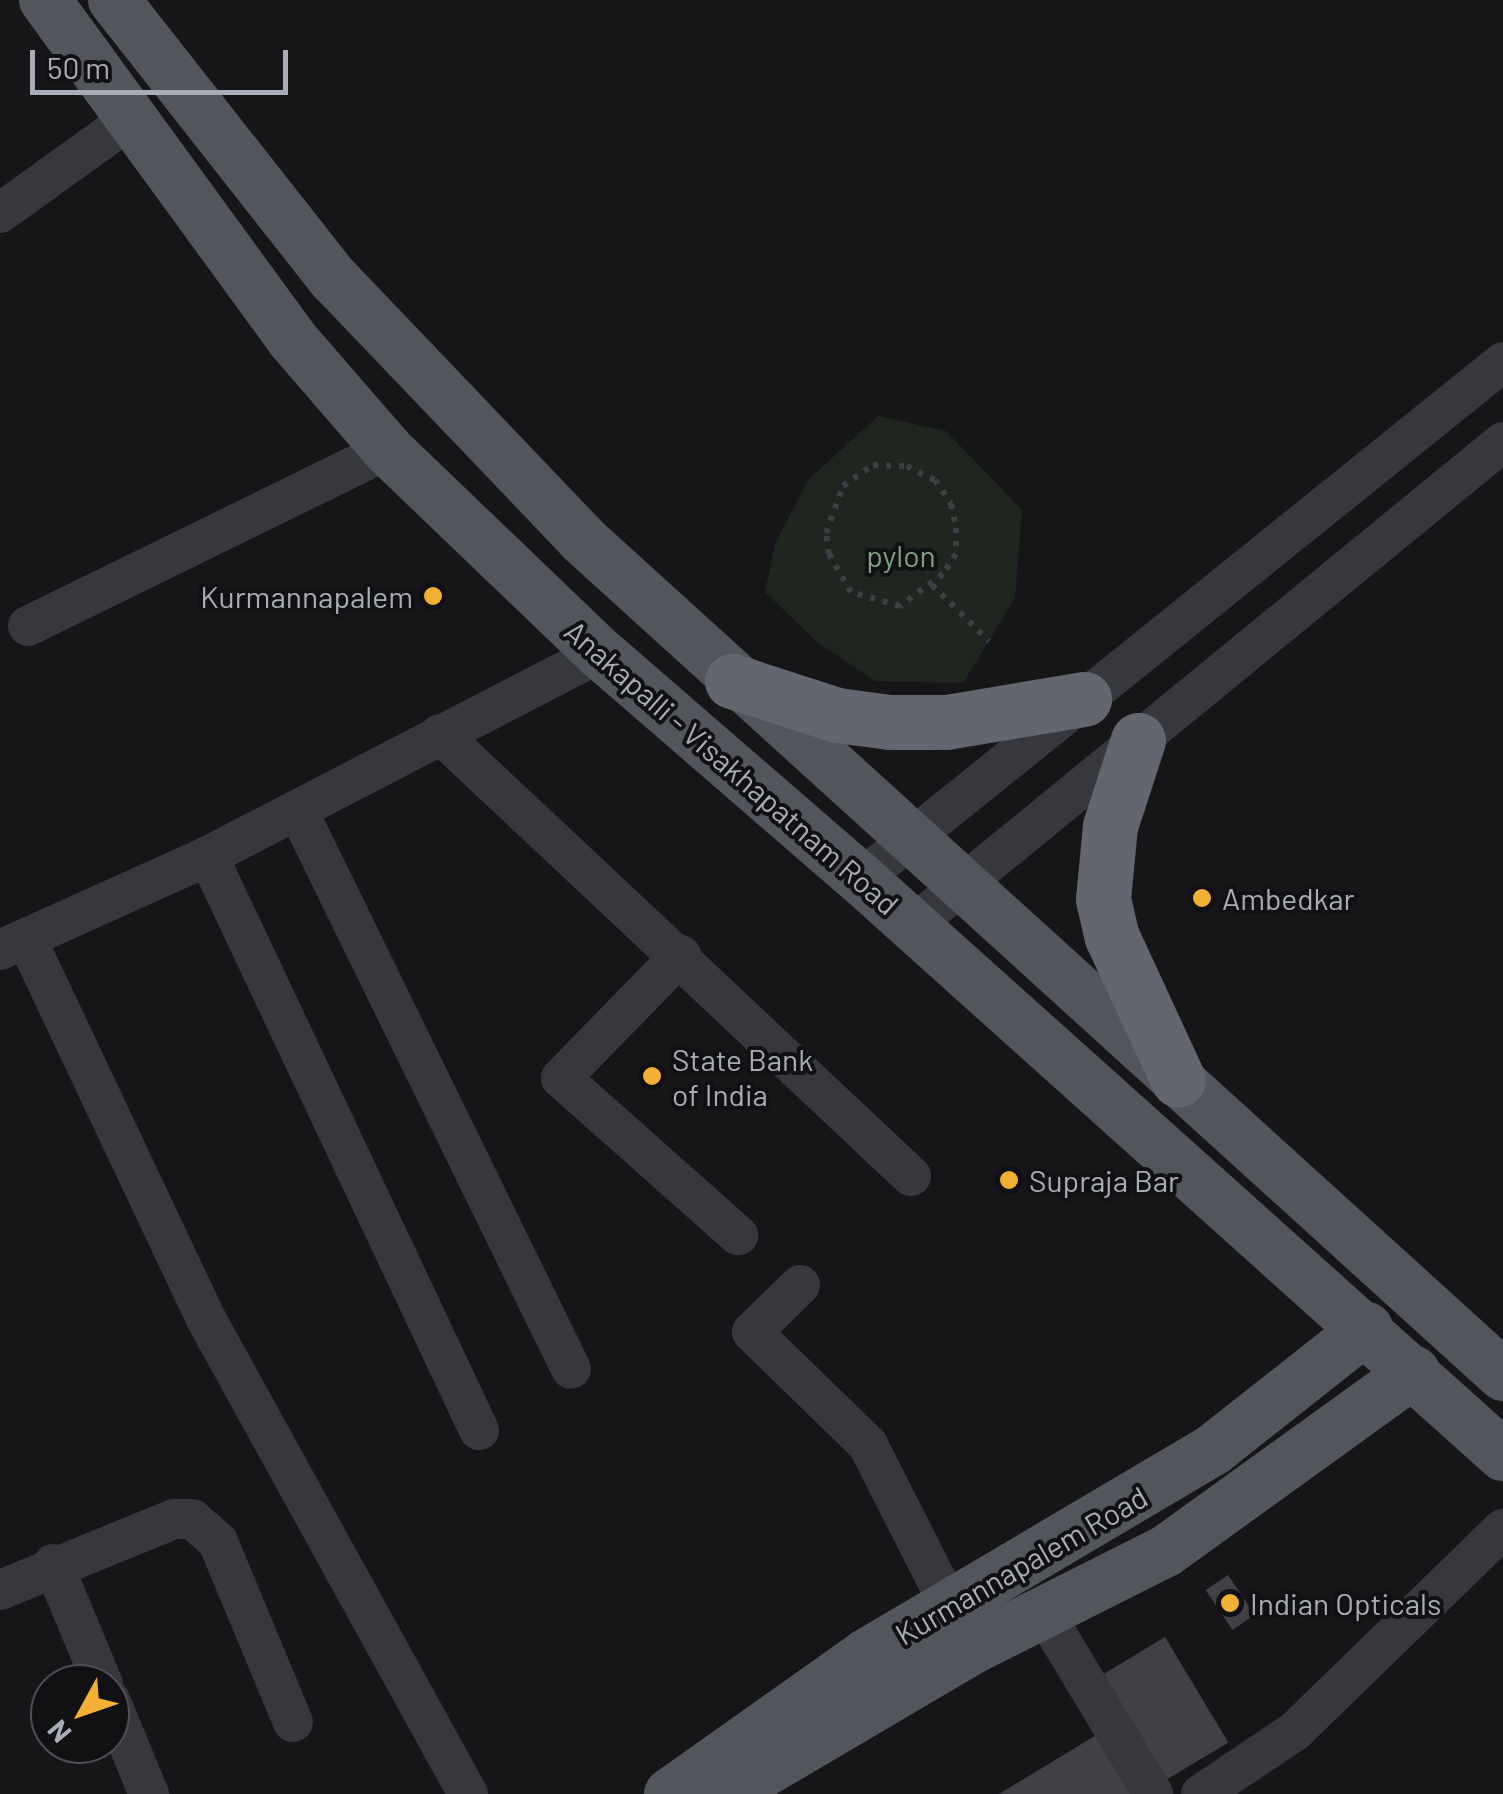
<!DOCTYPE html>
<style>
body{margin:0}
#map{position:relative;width:1503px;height:1794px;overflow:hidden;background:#161618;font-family:Barlow,sans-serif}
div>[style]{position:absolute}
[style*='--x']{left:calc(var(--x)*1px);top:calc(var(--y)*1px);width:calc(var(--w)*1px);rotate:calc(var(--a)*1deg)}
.green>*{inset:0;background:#1e261f}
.building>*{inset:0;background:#404145;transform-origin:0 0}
.path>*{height:6px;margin-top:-3px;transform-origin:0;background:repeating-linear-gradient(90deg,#3d3f44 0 5px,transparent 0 13px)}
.minor>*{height:40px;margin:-20px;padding:0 20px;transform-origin:20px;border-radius:20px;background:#37383d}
.major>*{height:52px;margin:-26px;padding:0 26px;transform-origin:26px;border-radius:26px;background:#53555c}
.highway>*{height:55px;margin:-27.5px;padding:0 27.5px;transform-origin:27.5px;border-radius:27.5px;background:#63666e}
.dots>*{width:28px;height:28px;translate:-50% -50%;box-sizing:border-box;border:5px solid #111113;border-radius:50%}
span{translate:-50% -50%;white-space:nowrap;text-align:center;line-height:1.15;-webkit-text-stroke:8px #111113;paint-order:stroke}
.park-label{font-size:30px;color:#7fa381}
.poi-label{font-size:30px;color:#a8adb8}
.right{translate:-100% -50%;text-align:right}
.left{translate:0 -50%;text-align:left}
.street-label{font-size:30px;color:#a8adb8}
.north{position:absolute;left:30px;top:1664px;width:100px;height:100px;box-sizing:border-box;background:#111113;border:2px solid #4d4f55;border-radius:50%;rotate:230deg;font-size:28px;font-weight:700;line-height:40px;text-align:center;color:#a8adb8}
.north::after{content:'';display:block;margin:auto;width:35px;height:45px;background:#f2b134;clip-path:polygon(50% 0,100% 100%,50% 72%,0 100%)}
.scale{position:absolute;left:30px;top:50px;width:258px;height:45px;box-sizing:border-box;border:5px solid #a8adb8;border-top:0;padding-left:12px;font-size:30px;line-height:35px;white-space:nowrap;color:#a8adb8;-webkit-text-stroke:8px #111113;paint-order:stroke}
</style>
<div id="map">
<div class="green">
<div style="clip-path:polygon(878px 416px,946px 431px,1022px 510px,1015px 598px,963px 683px,875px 681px,817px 642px,765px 592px,775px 544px,808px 480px)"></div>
</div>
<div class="building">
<div style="left:1228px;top:1575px;width:48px;height:27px;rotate:56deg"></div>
<div style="left:1165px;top:1637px;width:123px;height:78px;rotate:59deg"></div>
<div style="clip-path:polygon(1098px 1734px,1135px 1794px,999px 1794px)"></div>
</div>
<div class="path">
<div style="--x:873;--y:465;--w:34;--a:2"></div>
<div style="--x:907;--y:466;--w:31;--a:27"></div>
<div style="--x:935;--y:480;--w:29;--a:56"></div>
<div style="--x:951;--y:504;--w:25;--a:78"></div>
<div style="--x:956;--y:528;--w:26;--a:90"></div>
<div style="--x:956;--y:554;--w:24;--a:123"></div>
<div style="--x:943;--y:574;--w:54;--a:143.3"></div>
<div style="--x:900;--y:606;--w:51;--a:-164.1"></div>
<div style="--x:851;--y:592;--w:44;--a:-120.1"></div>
<div style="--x:829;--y:554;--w:21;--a:-98"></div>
<div style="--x:826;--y:533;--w:50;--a:-70.1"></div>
<div style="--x:843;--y:486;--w:37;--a:-35"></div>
<div style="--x:932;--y:585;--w:80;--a:44.5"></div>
</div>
<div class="minor">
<div style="--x:0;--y:213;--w:158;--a:-35.7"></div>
<div style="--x:28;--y:626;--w:401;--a:-26.1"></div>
<div style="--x:440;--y:734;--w:646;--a:43.18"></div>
<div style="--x:298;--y:811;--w:621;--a:63.93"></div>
<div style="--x:208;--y:856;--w:635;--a:64.73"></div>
<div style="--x:861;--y:879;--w:824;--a:-38.84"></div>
<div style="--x:912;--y:926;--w:764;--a:-39.32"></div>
<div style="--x:26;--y:938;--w:419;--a:64.7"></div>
<div style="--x:205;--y:1317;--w:545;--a:61.13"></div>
<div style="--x:0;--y:950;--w:228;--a:-24.3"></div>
<div style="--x:208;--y:856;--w:441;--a:-27.4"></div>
<div style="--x:681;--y:955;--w:172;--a:134.3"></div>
<div style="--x:561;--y:1078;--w:237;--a:41.6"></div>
<div style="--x:800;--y:1285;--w:67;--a:135.6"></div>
<div style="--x:752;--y:1332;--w:162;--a:44.2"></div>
<div style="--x:868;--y:1445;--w:205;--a:63.1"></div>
<div style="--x:53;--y:1564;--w:130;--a:67.4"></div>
<div style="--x:0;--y:1590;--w:188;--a:-22.2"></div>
<div style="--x:174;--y:1519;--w:18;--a:0"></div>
<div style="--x:192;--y:1519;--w:35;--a:41"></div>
<div style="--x:218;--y:1542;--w:195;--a:67.4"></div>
<div style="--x:1044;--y:1613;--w:211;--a:58.9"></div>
<div style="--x:110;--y:1700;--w:102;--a:67.5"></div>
<div style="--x:1201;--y:1794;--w:113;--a:-33.8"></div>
<div style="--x:1295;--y:1731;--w:290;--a:-44.2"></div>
</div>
<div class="major">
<div style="--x:45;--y:0;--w:419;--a:53.9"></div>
<div style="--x:292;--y:339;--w:147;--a:49.1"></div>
<div style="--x:388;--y:450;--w:294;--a:43.8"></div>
<div style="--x:600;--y:653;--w:345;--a:40.9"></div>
<div style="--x:861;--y:879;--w:863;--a:41.9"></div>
<div style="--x:114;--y:0;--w:354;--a:51.8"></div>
<div style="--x:333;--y:278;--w:361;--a:46.3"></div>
<div style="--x:582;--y:539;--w:1244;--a:42.23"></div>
<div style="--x:670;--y:1794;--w:240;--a:-35.3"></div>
<div style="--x:866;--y:1655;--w:404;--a:-30.6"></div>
<div style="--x:1214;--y:1449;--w:195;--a:-38.3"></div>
<div style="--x:725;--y:1794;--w:286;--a:-30.5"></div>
<div style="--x:971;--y:1649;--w:218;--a:-26.7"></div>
<div style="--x:1166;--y:1551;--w:306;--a:-35.8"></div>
</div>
<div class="highway">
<div style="--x:732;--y:681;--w:110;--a:17.9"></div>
<div style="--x:837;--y:715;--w:53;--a:7.5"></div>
<div style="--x:890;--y:722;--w:56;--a:0"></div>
<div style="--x:946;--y:722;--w:140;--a:-9.5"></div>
<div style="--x:1138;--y:740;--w:90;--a:108"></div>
<div style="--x:1110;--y:826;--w:73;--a:95.5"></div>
<div style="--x:1103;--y:899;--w:39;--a:77"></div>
<div style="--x:1112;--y:937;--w:157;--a:65.2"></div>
</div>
<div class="dots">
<div style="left:433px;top:596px;background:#f2b134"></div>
<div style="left:1202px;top:898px;background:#f2b134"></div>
<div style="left:652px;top:1076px;background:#f2b134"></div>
<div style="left:1009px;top:1180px;background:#f2b134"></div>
<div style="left:1230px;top:1603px;background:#f2b134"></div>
</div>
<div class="park-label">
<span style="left:901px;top:555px">pylon</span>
</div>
<div class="poi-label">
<span class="right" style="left:413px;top:596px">Kurmannapalem</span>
<span class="left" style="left:1222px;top:898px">Ambedkar</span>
<span class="left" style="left:672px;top:1076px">State Bank<br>of India</span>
<span class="left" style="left:1029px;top:1180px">Supraja Bar</span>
<span class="left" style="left:1250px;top:1603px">Indian Opticals</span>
</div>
<div class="street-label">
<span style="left:732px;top:767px;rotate:41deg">Anakapalli - Visakhapatnam Road</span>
<span style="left:1021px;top:1565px;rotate:-30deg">Kurmannapalem Road</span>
</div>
<div class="north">N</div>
<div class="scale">50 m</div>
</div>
